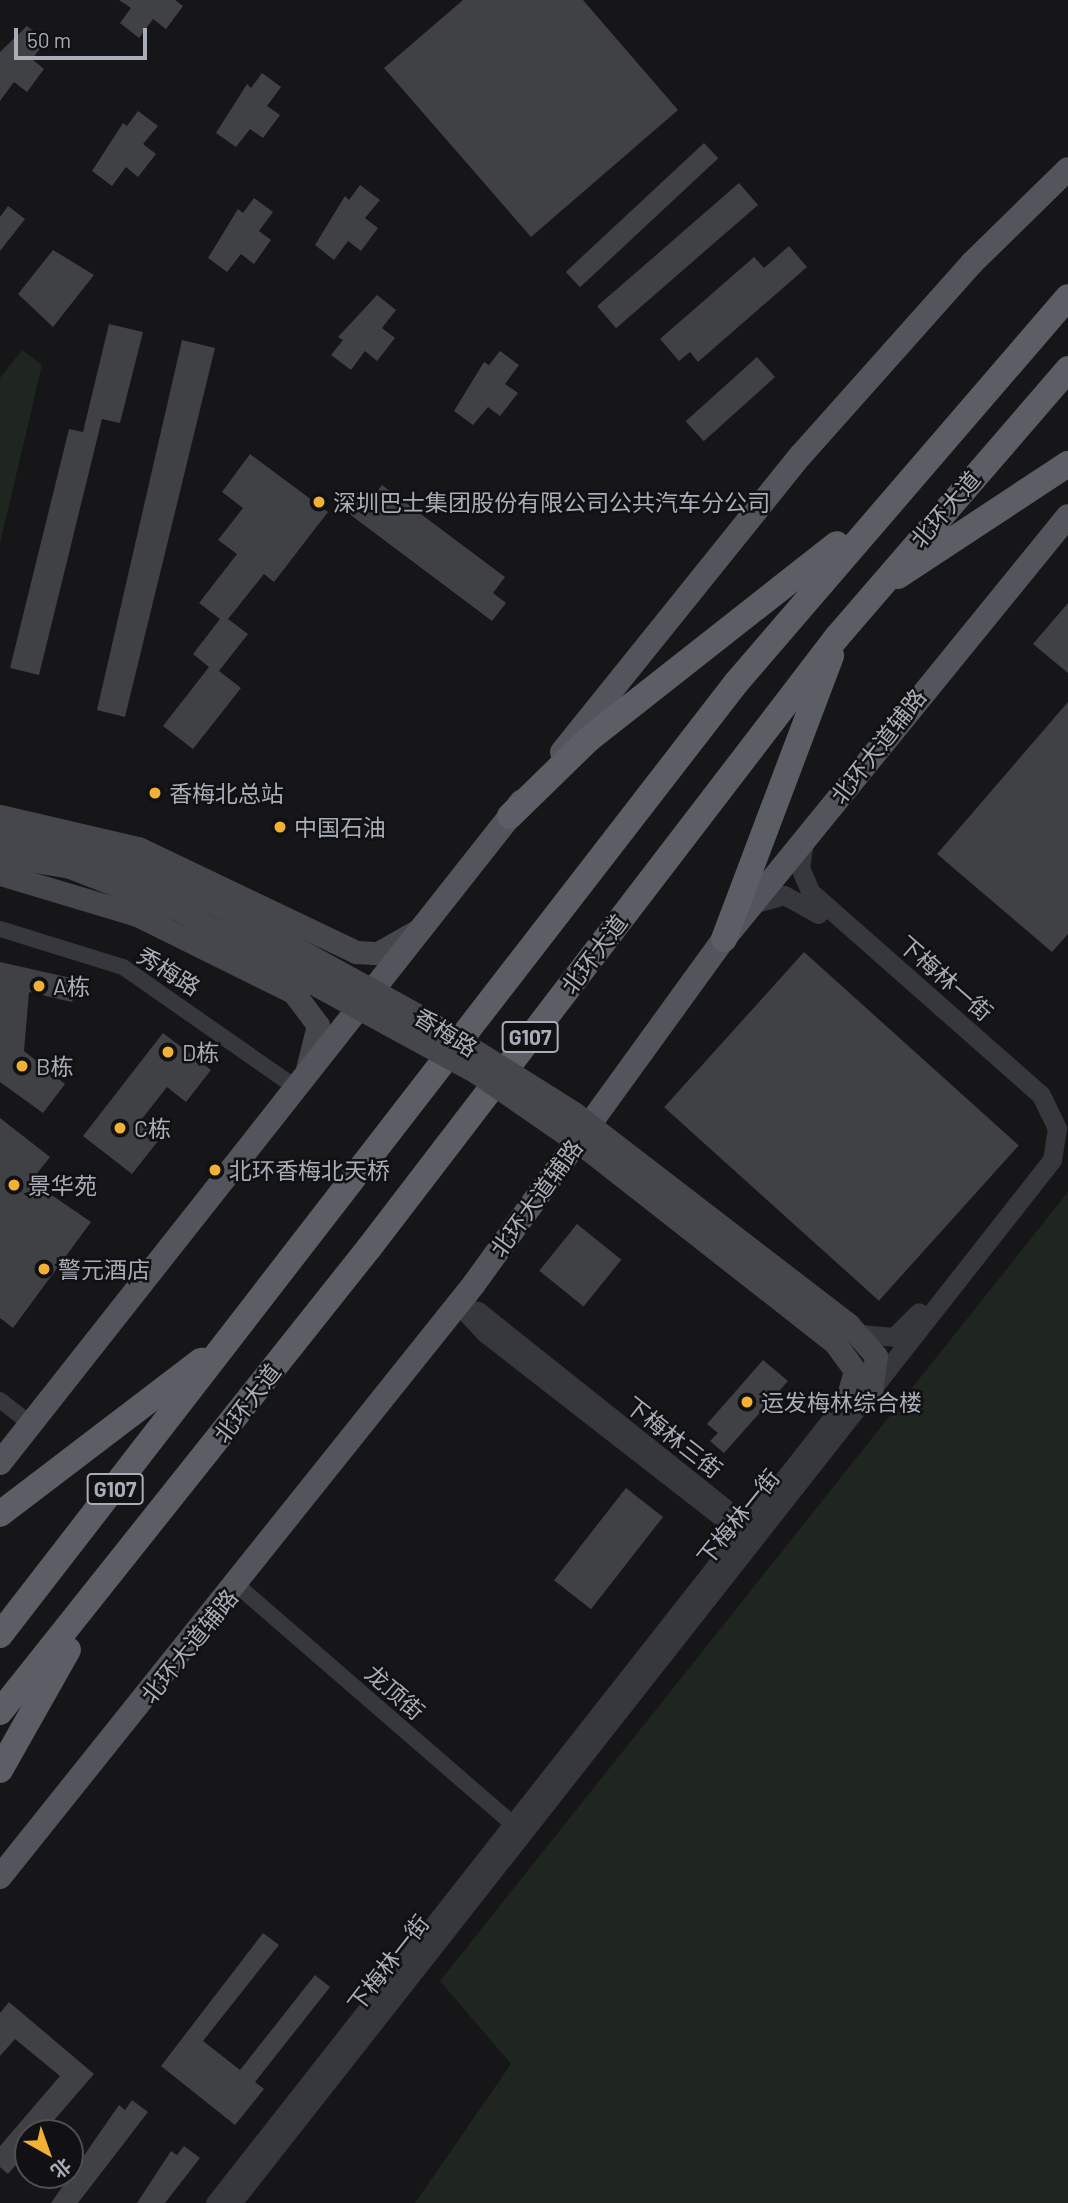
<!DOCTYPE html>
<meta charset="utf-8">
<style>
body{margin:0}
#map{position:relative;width:1068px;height:2203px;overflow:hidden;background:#161618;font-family:Barlow,"Noto Sans SC",sans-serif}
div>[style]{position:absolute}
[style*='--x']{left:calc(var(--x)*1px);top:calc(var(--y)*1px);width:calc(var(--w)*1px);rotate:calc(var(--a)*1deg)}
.green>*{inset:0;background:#1e261f}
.building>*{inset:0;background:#404145;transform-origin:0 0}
.minor>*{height:16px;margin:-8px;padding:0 8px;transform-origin:8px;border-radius:8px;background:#37383d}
.tertiary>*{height:19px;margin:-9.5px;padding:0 9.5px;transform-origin:9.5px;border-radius:9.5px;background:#37383d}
.secondary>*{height:23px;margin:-11.5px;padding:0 11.5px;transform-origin:11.5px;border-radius:11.5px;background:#45474d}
.primary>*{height:24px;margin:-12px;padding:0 12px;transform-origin:12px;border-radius:12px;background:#53555c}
.trunk>*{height:26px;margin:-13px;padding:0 13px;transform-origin:13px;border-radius:13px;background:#5b5e65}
.secondary-bridge>*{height:23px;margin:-11.5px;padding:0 11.5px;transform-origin:11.5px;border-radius:11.5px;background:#45474d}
.dots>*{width:19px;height:19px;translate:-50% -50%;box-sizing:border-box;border:4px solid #111113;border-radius:50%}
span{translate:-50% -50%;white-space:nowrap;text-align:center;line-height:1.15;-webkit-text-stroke:5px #111113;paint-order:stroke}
.shield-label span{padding:2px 5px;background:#111113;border:2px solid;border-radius:5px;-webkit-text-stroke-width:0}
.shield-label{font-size:21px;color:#a8adb8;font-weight:700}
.poi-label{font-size:23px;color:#a8adb8}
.left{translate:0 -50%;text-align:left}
.street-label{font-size:23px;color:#a8adb8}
.north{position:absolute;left:14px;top:2119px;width:70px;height:70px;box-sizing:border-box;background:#111113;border:2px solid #4d4f55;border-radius:50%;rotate:140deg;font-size:19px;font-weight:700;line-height:28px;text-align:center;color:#a8adb8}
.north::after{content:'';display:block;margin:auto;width:24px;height:32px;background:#f2b134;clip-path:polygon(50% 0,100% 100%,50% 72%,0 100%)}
.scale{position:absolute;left:14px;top:28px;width:133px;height:32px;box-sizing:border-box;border:4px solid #a8adb8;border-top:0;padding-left:9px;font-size:21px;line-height:24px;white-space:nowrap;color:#a8adb8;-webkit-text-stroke:5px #111113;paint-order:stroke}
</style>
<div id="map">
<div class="green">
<div style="clip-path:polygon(22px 350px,42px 365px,0 544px,0 378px)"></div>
<div style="clip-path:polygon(1068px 1192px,1068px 2203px,415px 2203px,511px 2064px,440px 1981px)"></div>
</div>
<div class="building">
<div style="clip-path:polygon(119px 0,175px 0,183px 6px,166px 29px,153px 19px,139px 38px,120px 23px,131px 8px)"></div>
<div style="clip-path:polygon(463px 0,583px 0,678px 110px,531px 237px,384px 68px)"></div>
<div style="clip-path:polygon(27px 26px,46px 41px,32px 59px,44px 69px,27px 92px,14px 82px,0 101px,0 52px)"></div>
<div style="clip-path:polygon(262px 73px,281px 87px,267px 106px,280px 115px,263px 138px,250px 129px,236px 147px,216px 133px,247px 84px,251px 88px)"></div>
<div style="clip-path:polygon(138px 111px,158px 126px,143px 144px,156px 154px,138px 177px,126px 167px,112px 186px,92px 171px,123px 123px,127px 126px)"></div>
<div style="left:704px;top:143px;width:21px;height:189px;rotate:47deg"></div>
<div style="left:739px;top:183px;width:29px;height:188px;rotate:49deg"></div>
<div style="clip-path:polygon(360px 185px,380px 200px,365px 218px,378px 228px,361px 251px,348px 241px,334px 260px,315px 245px,345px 196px,349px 200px)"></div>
<div style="clip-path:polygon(254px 198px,273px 212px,259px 231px,271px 240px,254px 264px,241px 254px,227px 272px,208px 258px,238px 209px,243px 213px)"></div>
<div style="clip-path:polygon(8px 206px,25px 219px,0 251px,0 217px)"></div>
<div style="clip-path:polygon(789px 246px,807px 267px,698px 362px,690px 352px,679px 361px,660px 339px,754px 257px,764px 268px)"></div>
<div style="clip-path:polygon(53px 250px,94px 275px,53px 327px,18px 294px)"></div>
<div style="clip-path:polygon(377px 295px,396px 310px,382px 328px,395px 338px,377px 361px,365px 351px,351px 370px,331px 355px,343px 340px,338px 337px)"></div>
<div style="clip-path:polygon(109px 324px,143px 332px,120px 423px,102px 419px,39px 675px,10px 668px,69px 429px,83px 432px)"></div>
<div style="clip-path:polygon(182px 340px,215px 348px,125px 717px,97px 710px)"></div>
<div style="clip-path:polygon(500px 351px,519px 365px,505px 384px,518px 393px,500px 416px,488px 407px,473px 425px,454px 411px,484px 362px,489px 365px)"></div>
<div style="left:757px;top:357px;width:27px;height:96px;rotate:48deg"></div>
<div style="clip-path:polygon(250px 454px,328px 512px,274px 582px,264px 574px,228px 619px,248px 634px,219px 671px,241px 688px,193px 749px,163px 726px,209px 667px,193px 654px,220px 619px,199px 603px,237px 554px,218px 540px,243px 508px,222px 492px)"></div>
<div style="clip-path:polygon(382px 485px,505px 577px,493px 593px,506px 603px,492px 621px,344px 510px,358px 492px,370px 501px)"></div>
<div style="clip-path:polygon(1068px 603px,1068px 673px,1033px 644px)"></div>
<div style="clip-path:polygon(1068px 702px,1068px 934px,1052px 952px,937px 854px)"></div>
<div style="left:804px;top:952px;width:289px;height:209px;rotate:42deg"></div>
<div style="clip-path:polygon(0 962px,80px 980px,72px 1002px,29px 992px,24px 1051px,65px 1084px,43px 1113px,0 1082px)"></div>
<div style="clip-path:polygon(163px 1033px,211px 1070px,186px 1102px,167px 1087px,141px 1120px,162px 1136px,132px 1174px,83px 1136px)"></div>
<div style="clip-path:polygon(0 1118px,50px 1157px,31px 1181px,91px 1222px,13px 1328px,0 1318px)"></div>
<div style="left:577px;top:1224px;width:57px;height:60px;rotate:39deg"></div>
<div style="clip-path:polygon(763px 1360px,788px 1381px,724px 1453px,710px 1441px,718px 1433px,707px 1424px)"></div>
<div style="left:626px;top:1488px;width:47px;height:117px;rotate:38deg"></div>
<div style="clip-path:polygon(263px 1933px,279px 1945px,203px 2041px,240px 2070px,315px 1975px,330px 1987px,255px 2082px,264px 2089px,235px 2125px,161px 2066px)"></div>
<div style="clip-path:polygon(9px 2002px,94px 2074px,43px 2133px,28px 2133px,28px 2151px,8px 2174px,0 2167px,0 2146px,60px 2076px,15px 2039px,0 2056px,0 2013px)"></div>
<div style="clip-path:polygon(132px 2100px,148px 2112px,78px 2203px,51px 2203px,119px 2105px,125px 2110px)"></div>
<div style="clip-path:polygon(184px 2146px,200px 2158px,165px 2203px,137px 2203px,171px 2151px,177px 2155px)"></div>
</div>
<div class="minor">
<div style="--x:0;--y:929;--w:129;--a:17.2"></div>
<div style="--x:123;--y:967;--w:210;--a:34.9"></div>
<div style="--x:457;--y:1305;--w:23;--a:13"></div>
<div style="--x:479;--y:1310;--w:340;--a:38.6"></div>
<div style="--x:745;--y:1522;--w:13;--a:77"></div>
<div style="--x:457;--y:1305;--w:41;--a:47"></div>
<div style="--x:485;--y:1335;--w:333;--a:37.9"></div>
<div style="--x:0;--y:1400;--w:39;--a:38"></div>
<div style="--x:238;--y:1586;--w:373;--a:40.9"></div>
</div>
<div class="tertiary">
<div style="--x:753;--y:904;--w:32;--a:-16"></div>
<div style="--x:784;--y:895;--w:39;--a:29"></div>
<div style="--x:861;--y:1334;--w:33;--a:5"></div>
<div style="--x:894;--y:1337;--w:35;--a:-45"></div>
<div style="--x:215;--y:2203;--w:1023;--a:-51.83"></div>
<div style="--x:232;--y:2203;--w:1327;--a:-51.83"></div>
<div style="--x:1052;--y:1160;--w:32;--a:-81"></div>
<div style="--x:1057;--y:1128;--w:37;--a:-116"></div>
<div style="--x:1041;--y:1095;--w:308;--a:-138.6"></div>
<div style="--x:810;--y:891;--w:26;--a:-113"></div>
<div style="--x:800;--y:867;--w:26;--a:-81"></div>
</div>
<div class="secondary">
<div style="--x:0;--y:816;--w:142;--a:13.1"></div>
<div style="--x:138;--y:848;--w:242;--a:25.5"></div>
<div style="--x:356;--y:952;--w:22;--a:3"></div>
<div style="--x:378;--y:953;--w:43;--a:-29.6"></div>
<div style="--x:0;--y:832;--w:77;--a:11.2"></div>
<div style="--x:0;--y:855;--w:71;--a:9.7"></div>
<div style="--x:0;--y:874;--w:143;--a:16.7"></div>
<div style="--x:137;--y:915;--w:174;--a:26.3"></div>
<div style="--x:293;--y:992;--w:41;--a:52.9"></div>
<div style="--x:318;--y:1025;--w:45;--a:104"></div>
<div style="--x:849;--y:1325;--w:41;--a:48.9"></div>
<div style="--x:876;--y:1356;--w:35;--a:98"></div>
<div style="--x:835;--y:1343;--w:34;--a:54"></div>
<div style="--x:855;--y:1371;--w:29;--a:106"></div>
</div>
<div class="primary">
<div style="--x:562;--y:752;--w:381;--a:-51.2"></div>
<div style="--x:801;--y:455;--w:257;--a:-48.3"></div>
<div style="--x:972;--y:263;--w:134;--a:-44.4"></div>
<div style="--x:0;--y:1463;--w:842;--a:-51.75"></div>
<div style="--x:0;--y:1877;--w:759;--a:-51.36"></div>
<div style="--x:474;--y:1284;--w:426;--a:-54.1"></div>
<div style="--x:724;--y:939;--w:545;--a:-50.88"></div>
</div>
<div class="trunk">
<div style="--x:898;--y:576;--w:204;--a:-33.4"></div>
<div style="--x:510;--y:816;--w:110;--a:-44.3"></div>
<div style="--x:589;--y:739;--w:315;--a:-38.2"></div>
<div style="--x:724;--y:939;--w:303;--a:-69.3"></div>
<div style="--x:0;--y:1514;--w:253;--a:-37.3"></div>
<div style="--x:0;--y:1635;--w:1203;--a:-52.29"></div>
<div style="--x:736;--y:683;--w:509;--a:-49.3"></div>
<div style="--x:0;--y:1712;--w:593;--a:-51.51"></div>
<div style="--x:369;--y:1248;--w:770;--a:-52.55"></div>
<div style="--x:837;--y:637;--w:354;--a:-49.2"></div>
<div style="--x:0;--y:1770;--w:138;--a:-60.5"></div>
</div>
<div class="secondary-bridge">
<div style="--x:76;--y:847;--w:144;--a:21.9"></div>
<div style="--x:210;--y:901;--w:243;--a:28.8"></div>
<div style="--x:423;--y:1018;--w:178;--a:32.2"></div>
<div style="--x:574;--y:1113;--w:347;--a:37.6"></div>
<div style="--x:70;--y:867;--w:115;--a:21.4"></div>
<div style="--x:177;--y:909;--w:341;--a:28.6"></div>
<div style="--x:476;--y:1072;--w:137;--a:34.6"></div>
<div style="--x:589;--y:1150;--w:313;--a:38.1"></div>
</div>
<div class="dots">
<div style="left:319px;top:502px;background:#f2b134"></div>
<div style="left:155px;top:793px;background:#f2b134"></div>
<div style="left:280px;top:827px;background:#f2b134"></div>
<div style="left:39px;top:986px;background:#f2b134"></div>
<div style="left:168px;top:1052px;background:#f2b134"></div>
<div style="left:22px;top:1066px;background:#f2b134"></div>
<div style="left:120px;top:1128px;background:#f2b134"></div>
<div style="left:215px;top:1170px;background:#f2b134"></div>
<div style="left:14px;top:1185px;background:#f2b134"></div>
<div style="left:44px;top:1269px;background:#f2b134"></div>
<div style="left:747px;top:1402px;background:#f2b134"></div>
</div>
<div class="shield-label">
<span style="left:530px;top:1037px">G107</span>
<span style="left:115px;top:1489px">G107</span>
</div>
<div class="poi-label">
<span class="left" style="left:333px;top:502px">深圳巴士集团股份有限公司公共汽车分公司</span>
<span class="left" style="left:169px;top:793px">香梅北总站</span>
<span class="left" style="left:294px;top:827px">中国石油</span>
<span class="left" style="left:53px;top:986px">A栋</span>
<span class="left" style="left:182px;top:1052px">D栋</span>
<span class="left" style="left:36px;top:1066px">B栋</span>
<span class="left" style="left:134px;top:1128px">C栋</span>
<span class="left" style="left:229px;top:1170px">北环香梅北天桥</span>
<span class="left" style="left:28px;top:1185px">景华苑</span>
<span class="left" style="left:58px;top:1269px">警元酒店</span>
<span class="left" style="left:761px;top:1402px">运发梅林综合楼</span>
</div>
<div class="street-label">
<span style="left:945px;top:509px;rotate:-49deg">北环大道</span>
<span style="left:878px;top:746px;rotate:-52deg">北环大道辅路</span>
<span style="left:594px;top:954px;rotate:-53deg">北环大道</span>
<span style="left:169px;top:971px;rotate:32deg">秀梅路</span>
<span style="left:946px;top:978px;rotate:41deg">下梅林一街</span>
<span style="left:446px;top:1032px;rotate:32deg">香梅路</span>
<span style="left:536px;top:1198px;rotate:-54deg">北环大道辅路</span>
<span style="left:247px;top:1403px;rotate:-52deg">北环大道</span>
<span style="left:674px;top:1437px;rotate:38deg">下梅林三街</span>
<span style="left:738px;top:1517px;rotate:-51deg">下梅林一街</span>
<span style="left:189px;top:1646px;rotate:-51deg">北环大道辅路</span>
<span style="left:395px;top:1692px;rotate:41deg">龙顶街</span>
<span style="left:388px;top:1963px;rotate:-52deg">下梅林一街</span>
</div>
<div class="north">北</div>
<div class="scale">50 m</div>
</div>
